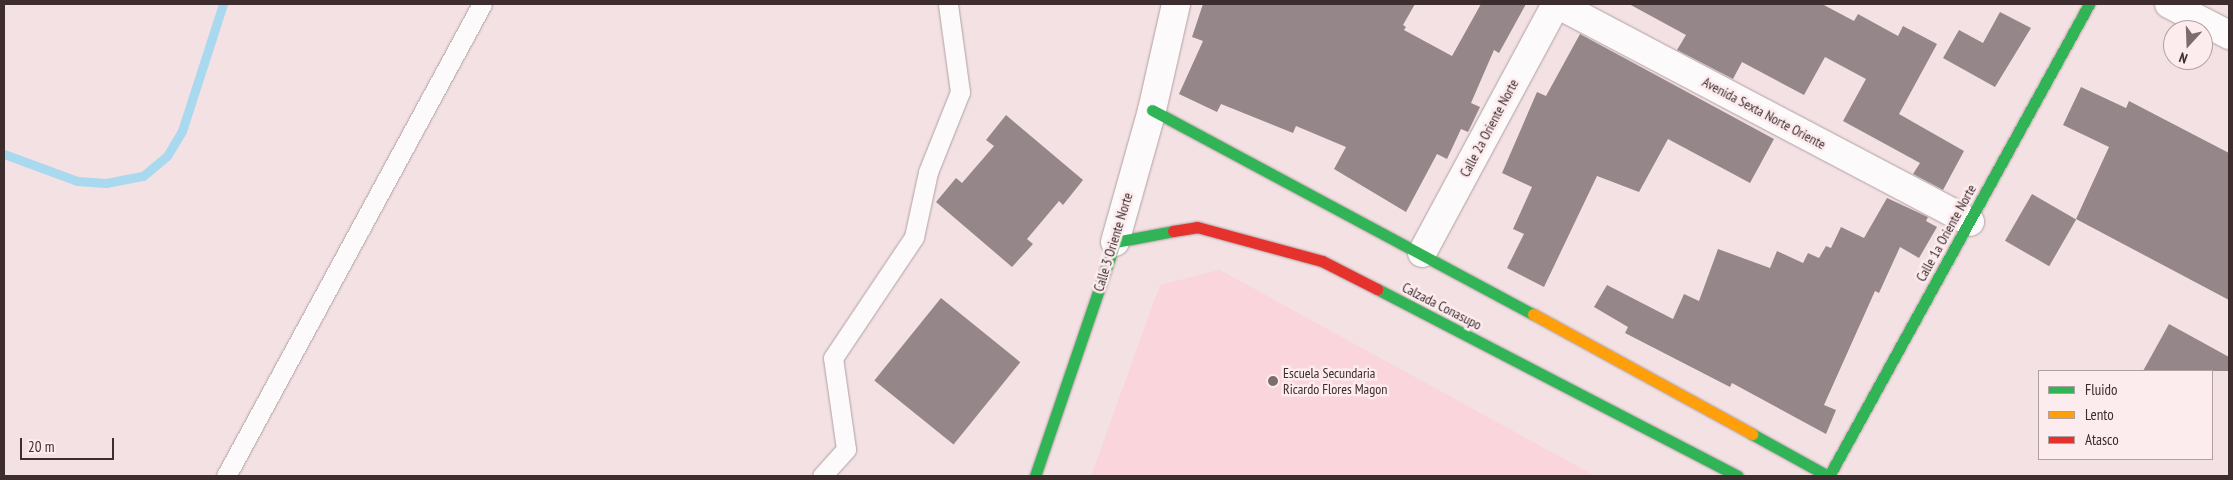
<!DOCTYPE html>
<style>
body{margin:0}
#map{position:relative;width:2233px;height:480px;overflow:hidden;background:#f4e1e4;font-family:"PT Sans Narrow",sans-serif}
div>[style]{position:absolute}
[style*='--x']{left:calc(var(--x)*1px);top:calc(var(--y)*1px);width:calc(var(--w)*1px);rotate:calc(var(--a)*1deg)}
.built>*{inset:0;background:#fad5db}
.stream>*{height:9px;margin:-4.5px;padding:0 4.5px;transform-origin:4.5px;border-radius:4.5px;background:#a8d9ee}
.building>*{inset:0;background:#958789;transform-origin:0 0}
.roads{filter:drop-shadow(0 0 1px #b0a1a3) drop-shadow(0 0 1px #b0a1a3)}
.lane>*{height:19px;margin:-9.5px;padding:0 9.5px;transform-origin:9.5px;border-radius:9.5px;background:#fdfafb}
.street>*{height:28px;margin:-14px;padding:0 14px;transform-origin:14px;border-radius:14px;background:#fdfafb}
.fast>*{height:11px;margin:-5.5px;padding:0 5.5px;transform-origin:5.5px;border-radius:5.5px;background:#30b455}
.slow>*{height:11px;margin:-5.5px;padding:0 5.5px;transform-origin:5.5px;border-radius:5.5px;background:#ff9f0a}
.jam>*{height:11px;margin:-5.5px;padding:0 5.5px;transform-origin:5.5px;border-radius:5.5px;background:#e5322d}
.dots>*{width:14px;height:14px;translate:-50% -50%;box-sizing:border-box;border:2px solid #fdecee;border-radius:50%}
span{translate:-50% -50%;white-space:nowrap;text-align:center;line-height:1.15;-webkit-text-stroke:5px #fdecee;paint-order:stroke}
.street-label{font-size:14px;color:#3d2d2f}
.poi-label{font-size:14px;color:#3d2d2f}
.left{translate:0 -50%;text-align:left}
.frame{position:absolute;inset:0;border:5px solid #3d2d2f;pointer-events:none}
.legend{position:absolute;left:2038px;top:370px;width:175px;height:90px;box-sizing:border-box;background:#fdecee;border:1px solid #b0a0a2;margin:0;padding:6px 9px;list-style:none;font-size:15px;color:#3d2d2f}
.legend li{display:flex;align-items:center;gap:10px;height:25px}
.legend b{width:25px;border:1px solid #b0a0a2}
.north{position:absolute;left:2163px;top:20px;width:50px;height:50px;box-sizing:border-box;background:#fdecee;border:1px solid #b0a0a2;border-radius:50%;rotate:200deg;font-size:14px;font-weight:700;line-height:20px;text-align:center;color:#3d2d2f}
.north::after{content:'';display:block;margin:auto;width:18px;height:22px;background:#7d6c6e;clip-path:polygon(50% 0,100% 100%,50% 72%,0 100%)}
.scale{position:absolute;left:20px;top:438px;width:94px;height:22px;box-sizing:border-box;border:2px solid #3d2d2f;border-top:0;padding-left:6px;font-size:15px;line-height:18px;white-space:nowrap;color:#3d2d2f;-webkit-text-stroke:4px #fdecee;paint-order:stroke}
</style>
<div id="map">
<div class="built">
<div style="clip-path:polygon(1219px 270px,1220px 270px,1595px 476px,1091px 476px,1160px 285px)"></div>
</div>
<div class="stream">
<div style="--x:4;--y:154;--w:78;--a:20.3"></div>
<div style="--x:77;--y:181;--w:29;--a:4"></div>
<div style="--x:106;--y:183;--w:38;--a:-11"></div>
<div style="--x:143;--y:176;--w:31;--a:-40"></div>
<div style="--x:167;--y:156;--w:29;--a:-59"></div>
<div style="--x:182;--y:131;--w:133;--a:-72.1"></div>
</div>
<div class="building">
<div style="clip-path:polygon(1203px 4px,1415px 4px,1403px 25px,1406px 27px,1404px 30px,1452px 56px,1481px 4px,1526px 4px,1499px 53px,1494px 50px,1471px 103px,1480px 107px,1468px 132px,1461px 129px,1447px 159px,1437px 154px,1406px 212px,1334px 169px,1346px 147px,1296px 126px,1293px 133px,1221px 104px,1217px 112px,1179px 94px,1203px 41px,1192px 37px)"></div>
<div style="clip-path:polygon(1629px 4px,1822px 4px,1854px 21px,1858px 14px,1898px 36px,1903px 26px,1937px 44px,1899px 114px,1964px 151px,1943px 190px,1913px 174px,1920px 163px,1843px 121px,1866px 79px,1825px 57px,1804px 95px,1742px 62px,1733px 79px,1677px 50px,1686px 35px)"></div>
<div style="clip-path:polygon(2000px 12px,2031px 28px,1995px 87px,1943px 58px,1959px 30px,1983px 43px)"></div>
<div style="clip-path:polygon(1580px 34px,1774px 139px,1750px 183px,1668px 139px,1639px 192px,1597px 176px,1544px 287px,1507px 268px,1524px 234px,1513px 229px,1532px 187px,1502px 173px,1537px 92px,1546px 96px)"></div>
<div style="clip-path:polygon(2081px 87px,2126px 108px,2129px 101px,2229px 153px,2229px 300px,2076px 219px,2109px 147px,2063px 125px)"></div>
<div style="clip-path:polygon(1006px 115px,1083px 180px,1063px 205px,1059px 201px,1027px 239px,1033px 244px,1012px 267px,936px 202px,956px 178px,962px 183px,994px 146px,986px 140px)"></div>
<div style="left:2032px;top:194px;width:51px;height:54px;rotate:30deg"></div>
<div style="clip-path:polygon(1887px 198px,1928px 217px,1926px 221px,1937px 227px,1919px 258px,1900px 247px,1879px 293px,1875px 291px,1824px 405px,1836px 410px,1826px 434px,1732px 383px,1730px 387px,1625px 333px,1628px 327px,1594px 307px,1607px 285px,1673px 319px,1684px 294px,1699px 301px,1718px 249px,1770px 268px,1777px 251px,1803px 263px,1808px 253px,1819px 258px,1826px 246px,1831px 248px,1841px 227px,1864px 238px)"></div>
<div style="left:941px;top:298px;width:102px;height:106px;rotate:39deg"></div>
<div style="clip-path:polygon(2169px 324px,2229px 357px,2229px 371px,2143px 371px)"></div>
</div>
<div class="roads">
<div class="lane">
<div style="--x:226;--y:476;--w:537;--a:-61.53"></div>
<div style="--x:822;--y:476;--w:36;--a:-48"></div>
<div style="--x:846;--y:449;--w:92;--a:-98.1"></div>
<div style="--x:833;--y:358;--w:146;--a:-56.2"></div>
<div style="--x:914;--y:237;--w:66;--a:-77.8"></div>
<div style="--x:928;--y:172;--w:86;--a:-68.2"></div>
<div style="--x:960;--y:92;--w:89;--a:-97.8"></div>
</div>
<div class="street">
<div style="--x:1557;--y:4;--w:467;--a:27.8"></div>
<div style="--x:2169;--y:4;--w:68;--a:27.3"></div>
<div style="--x:1115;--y:242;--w:137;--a:-74.3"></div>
<div style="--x:1152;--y:110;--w:109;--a:-77.2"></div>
<div style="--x:1422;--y:253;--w:283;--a:-61.7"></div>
</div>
<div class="fast">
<div style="--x:1152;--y:110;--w:432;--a:28.2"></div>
<div style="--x:1377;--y:289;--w:406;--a:27.4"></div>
<div style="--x:1752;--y:434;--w:87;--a:28.9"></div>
<div style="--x:1035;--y:476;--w:247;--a:-71.1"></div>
<div style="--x:1115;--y:242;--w:59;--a:-10.7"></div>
<div style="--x:1829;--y:476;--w:539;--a:-61.15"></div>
</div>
<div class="slow">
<div style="--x:1533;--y:314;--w:250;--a:28.7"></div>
</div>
<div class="jam">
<div style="--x:1173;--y:231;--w:24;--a:-9"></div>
<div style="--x:1197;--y:227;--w:130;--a:15.2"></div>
<div style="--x:1322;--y:261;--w:62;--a:27"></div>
</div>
</div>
<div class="dots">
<div style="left:1273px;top:381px;background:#7d6c6e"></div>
</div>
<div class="street-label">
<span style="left:1764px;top:113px;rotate:28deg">Avenida Sexta Norte Oriente</span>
<span style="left:1489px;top:128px;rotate:-62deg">Calle 2a Oriente Norte</span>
<span style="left:1946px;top:233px;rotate:-61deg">Calle 1a Oriente Norte</span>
<span style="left:1113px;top:242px;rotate:-73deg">Calle 3 Oriente Norte</span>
<span style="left:1442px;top:306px;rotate:27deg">Calzada Conasupo</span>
</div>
<div class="poi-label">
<span class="left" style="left:1283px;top:381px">Escuela Secundaria<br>Ricardo Flores Magon</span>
</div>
<div class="frame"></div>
<ul class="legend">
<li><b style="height:6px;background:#30b455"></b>Fluido</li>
<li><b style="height:6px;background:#ff9f0a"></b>Lento</li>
<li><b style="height:6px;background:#e5322d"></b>Atasco</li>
</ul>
<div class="north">N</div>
<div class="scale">20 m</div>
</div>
